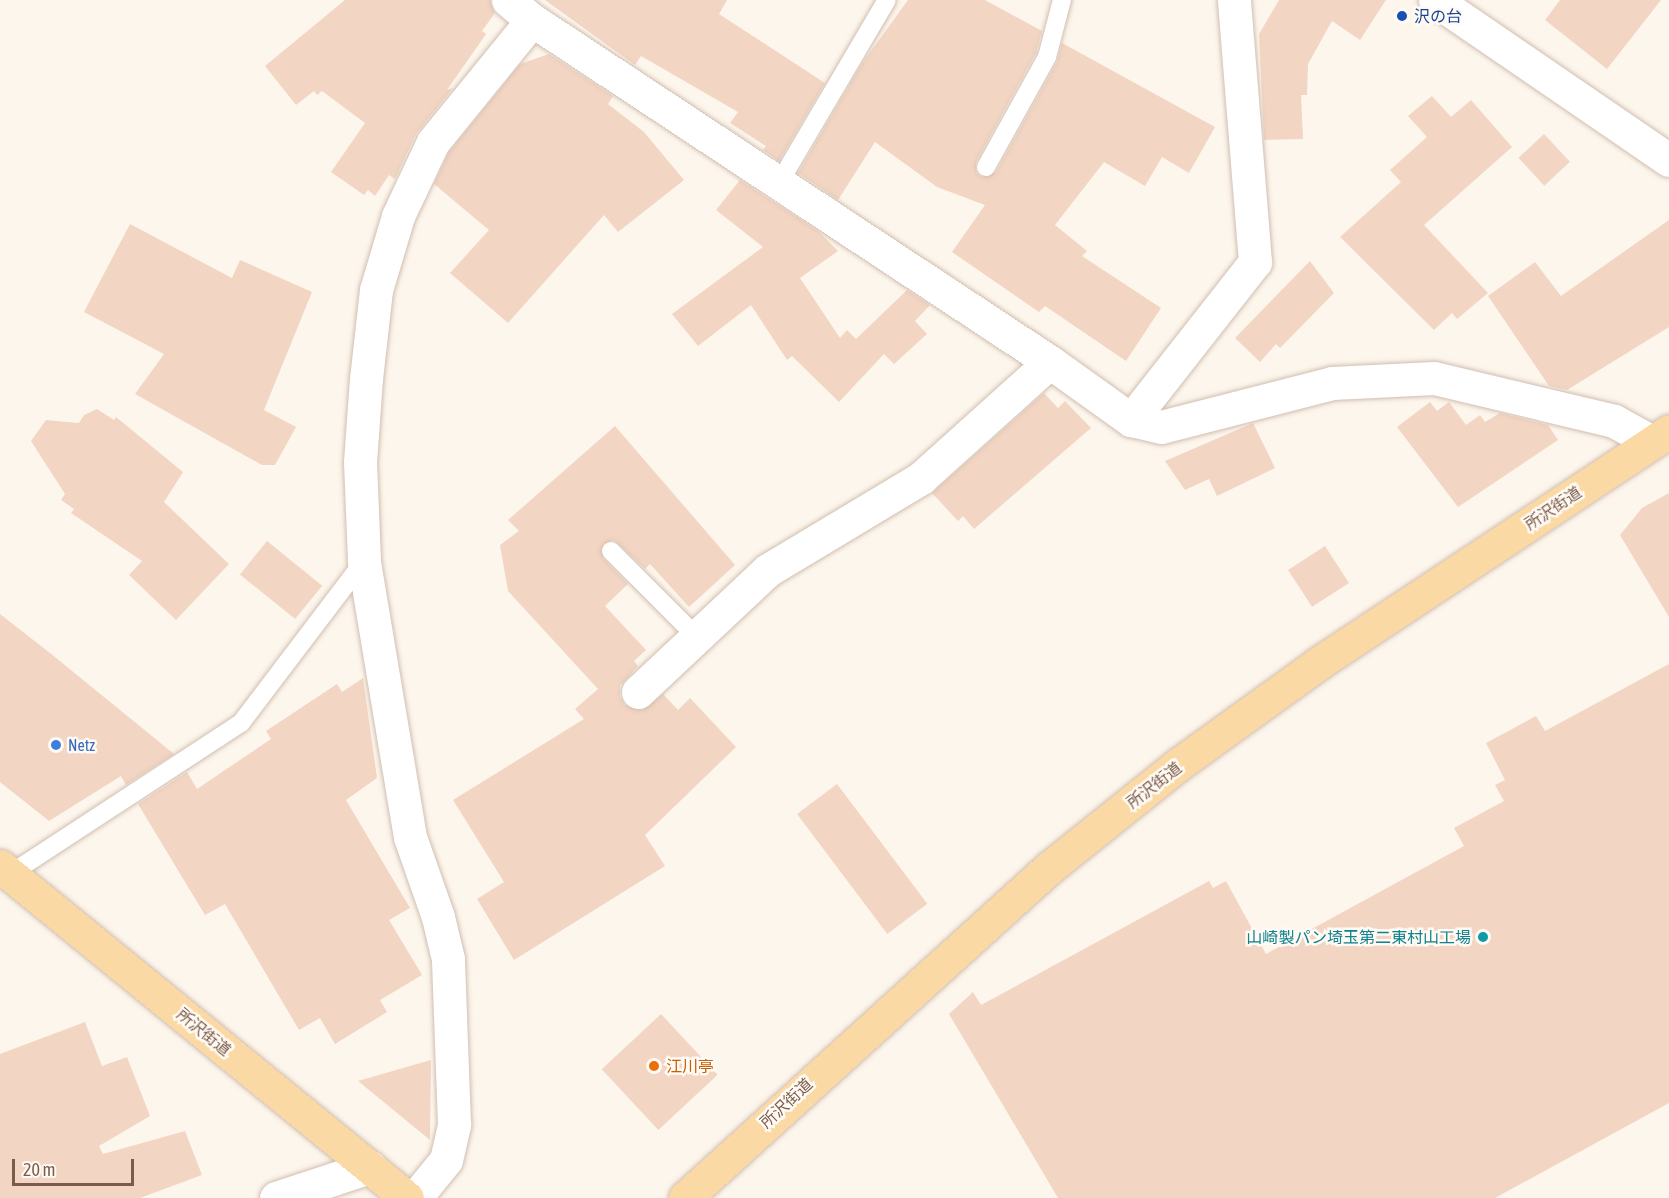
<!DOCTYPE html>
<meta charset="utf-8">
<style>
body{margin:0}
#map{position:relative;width:1669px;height:1198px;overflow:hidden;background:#fdf6ec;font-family:"Asap Condensed","Noto Sans JP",sans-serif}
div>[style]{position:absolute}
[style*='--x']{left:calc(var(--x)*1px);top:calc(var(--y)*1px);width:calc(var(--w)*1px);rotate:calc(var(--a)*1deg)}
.building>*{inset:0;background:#f3d5c3;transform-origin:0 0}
.roads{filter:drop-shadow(0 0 2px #d1beb0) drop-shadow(0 0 2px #d1beb0)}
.lane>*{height:18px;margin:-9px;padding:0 9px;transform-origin:9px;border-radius:9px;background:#fff}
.street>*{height:33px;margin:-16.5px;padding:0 16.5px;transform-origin:16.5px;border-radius:16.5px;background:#fff}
.secondary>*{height:33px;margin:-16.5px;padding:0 16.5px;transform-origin:16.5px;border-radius:16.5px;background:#fff}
.primary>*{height:33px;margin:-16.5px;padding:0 16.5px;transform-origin:16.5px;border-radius:16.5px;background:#fbd9a5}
.dots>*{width:16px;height:16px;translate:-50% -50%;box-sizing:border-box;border:3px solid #fffaf3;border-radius:50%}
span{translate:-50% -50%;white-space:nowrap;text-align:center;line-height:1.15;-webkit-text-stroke:5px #fffaf3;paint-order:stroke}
.transit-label{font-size:16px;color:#164399}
.left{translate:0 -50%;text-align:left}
.street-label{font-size:16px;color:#7a5c4d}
.shop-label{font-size:16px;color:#366cbe}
.culture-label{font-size:16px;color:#0d838f}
.right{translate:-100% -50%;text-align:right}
.food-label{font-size:16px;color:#c56008}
.scale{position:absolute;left:12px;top:1159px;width:122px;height:27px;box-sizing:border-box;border:3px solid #7a5c4d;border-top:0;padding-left:8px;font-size:18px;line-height:21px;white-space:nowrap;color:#7a5c4d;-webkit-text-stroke:4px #fffaf3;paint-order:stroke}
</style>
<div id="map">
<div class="building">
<div style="clip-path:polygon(345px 0,490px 0,495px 13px,482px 31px,486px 34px,447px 90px,453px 88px,416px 134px,395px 179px,389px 175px,375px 196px,368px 190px,364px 195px,331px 172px,365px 123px,322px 91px,317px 95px,314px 91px,296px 105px,265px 66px)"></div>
<div style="clip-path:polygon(545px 0,727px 0,719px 14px,825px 83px,779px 161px,763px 150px,766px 146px,730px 123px,738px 112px,641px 56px,635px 65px)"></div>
<div style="clip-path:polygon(908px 0,985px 0,1042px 31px,1036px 53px,976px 162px,976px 172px,981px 177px,996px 172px,1057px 62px,1062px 43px,1215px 127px,1189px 173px,1162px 157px,1145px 186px,1104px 162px,1055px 225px,1087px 251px,1082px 256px,1161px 308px,1126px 361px,1045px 306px,1039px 312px,952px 252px,985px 205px,937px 187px,875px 142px,838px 200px,798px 173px,863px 62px)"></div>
<div style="clip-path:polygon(1279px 0,1386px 0,1360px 40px,1332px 21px,1308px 64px,1307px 95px,1301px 95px,1303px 139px,1264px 140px,1259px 34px)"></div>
<div style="clip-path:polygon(1560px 0,1661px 0,1607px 69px,1545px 20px)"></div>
<div style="clip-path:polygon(549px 54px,613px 96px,608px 104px,644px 132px,684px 180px,618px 232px,604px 215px,508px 323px,450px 273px,489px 230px,434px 184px,449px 152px,520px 64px)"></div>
<div style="clip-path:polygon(1432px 96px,1451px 117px,1471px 100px,1512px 147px,1424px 225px,1488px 293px,1457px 319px,1452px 313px,1434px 330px,1340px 237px,1401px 182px,1390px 170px,1427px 137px,1408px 116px)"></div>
<div style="left:1544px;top:134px;width:38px;height:35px;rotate:47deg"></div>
<div style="clip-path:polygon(740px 180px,818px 231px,838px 251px,800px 278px,840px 338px,847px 330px,856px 339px,907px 290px,930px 305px,915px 321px,927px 334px,894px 364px,884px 354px,839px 402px,792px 356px,787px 360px,751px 305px,698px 346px,672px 314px,763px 247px,716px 210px)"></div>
<div style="clip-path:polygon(1669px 220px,1669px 327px,1567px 390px,1549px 386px,1488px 296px,1535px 262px,1561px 296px)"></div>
<div style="clip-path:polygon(130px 224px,232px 278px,240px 260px,312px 292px,264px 410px,296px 427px,275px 465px,262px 465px,135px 394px,164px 354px,84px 312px)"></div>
<div style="clip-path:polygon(1310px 261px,1334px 293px,1280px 348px,1276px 344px,1260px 362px,1235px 338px)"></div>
<div style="clip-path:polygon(1044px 393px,1058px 408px,1065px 401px,1091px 428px,974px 529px,963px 516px,958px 521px,932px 493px)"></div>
<div style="clip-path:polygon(1430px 402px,1437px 411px,1449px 402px,1466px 425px,1480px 415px,1485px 422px,1500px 413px,1548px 425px,1558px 440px,1458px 507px,1397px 427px)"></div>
<div style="clip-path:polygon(97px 409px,114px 420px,116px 417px,183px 472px,164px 502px,229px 564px,176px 620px,129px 575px,142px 561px,71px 513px,74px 509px,61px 500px,65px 494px,31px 441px,46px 420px,79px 423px,84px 415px)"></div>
<div style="clip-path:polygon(1253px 423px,1275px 468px,1217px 496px,1209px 479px,1185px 490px,1165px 461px)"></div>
<div style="clip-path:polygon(615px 426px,735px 565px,689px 607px,650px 564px,645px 569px,614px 540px,603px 544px,603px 558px,628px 584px,605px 606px,646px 650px,634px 661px,638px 666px,620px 686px,620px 697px,625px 705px,642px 710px,663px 694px,678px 710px,690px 698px,736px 747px,645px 835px,665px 866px,514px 960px,477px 899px,504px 882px,453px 800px,584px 719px,575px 709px,598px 689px,508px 591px,500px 545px,519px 531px,508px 520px)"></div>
<div style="clip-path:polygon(1669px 493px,1669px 617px,1620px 535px,1642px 508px)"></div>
<div style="left:267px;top:541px;width:71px;height:43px;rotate:39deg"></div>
<div style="left:1325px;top:546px;width:44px;height:44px;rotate:57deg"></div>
<div style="clip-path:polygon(0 614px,50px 653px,174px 754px,126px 785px,121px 776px,49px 821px,0 782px)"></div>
<div style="clip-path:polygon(1669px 664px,1669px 1103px,1495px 1198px,1058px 1198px,949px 1014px,973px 992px,981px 1005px,1209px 881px,1213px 888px,1226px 881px,1266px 954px,1464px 846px,1454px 828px,1504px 801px,1495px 785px,1505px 780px,1486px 743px,1536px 716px,1545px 731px)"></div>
<div style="clip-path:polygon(363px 678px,377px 778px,346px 800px,410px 908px,389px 920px,422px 975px,380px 1000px,387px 1012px,335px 1044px,320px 1018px,299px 1030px,225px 904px,205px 915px,138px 804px,187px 772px,197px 789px,271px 739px,266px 731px,337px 684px,342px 692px)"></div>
<div style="left:837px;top:784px;width:150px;height:50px;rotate:53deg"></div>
<div style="left:661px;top:1014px;width:83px;height:81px;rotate:47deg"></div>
<div style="clip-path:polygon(85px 1022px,102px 1066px,127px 1057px,150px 1116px,99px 1146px,103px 1154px,185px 1131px,202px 1175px,140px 1198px,0 1198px,0 1054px)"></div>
<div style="clip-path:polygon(431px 1060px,430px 1140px,358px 1081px)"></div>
</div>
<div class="roads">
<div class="lane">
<div style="--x:986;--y:167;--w:126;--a:-61"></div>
<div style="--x:1047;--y:57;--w:59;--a:-75.3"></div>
<div style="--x:779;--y:183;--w:212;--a:-59.5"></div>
<div style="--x:611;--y:551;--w:122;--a:45"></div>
<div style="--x:10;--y:874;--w:276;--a:-33.2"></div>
<div style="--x:241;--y:723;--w:203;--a:-52.8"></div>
</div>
<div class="street">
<div style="--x:508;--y:0;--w:31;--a:40"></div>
<div style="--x:532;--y:20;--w:621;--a:33.43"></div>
<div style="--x:1050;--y:362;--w:100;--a:35.6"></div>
<div style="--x:1131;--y:420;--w:31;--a:13"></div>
<div style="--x:1161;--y:427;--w:177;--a:-14.4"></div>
<div style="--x:1332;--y:383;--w:102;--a:-2.8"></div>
<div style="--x:1434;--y:378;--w:185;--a:13.4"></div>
<div style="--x:1614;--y:421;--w:43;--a:28.9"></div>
<div style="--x:1131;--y:420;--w:201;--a:-51.9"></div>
<div style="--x:1255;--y:262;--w:263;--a:-94.6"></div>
<div style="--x:638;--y:692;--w:178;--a:-43.2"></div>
<div style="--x:768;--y:570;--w:179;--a:-31"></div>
<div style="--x:921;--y:478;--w:173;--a:-42"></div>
<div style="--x:276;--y:1198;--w:99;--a:-18.3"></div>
<div style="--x:415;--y:1198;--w:49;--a:-50.8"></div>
<div style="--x:446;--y:1160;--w:37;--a:-77"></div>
<div style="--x:454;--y:1124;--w:165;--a:-92.1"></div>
<div style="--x:448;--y:959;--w:43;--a:-103.4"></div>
<div style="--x:438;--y:917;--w:85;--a:-109.3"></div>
<div style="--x:410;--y:837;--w:280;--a:-99.5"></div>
<div style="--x:364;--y:561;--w:99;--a:-92.3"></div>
<div style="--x:360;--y:462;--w:83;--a:-85.9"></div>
<div style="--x:366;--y:379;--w:90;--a:-83.6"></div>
<div style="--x:376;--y:290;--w:77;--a:-73.4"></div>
<div style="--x:398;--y:216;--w:82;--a:-64.7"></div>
<div style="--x:433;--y:142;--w:157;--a:-50.9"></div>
</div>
<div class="secondary">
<div style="--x:1435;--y:0;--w:283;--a:34.4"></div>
</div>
<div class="primary">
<div style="--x:0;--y:866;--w:525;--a:39.2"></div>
<div style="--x:685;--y:1198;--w:491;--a:-42.2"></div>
<div style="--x:1049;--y:868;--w:166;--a:-38.7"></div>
<div style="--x:1179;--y:764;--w:173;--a:-35.8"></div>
<div style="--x:1319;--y:663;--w:420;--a:-33.5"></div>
</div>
</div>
<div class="dots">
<div style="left:1402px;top:16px;background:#1a4fb4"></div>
<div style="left:56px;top:745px;background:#3f7fe0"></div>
<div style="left:1483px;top:937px;background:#0f9aa8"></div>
<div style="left:654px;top:1066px;background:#e8710a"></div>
</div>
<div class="transit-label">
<span class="left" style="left:1414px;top:16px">沢の台</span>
</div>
<div class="street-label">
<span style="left:1553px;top:508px;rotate:-34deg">所沢街道</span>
<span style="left:1154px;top:785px;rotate:-38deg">所沢街道</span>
<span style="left:204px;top:1032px;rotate:39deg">所沢街道</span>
<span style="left:786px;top:1103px;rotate:-43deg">所沢街道</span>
</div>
<div class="shop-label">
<span class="left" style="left:68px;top:745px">Netz</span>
</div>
<div class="culture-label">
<span class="right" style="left:1471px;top:937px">山崎製パン埼玉第二東村山工場</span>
</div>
<div class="food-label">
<span class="left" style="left:666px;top:1066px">江川亭</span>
</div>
<div class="scale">20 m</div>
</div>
